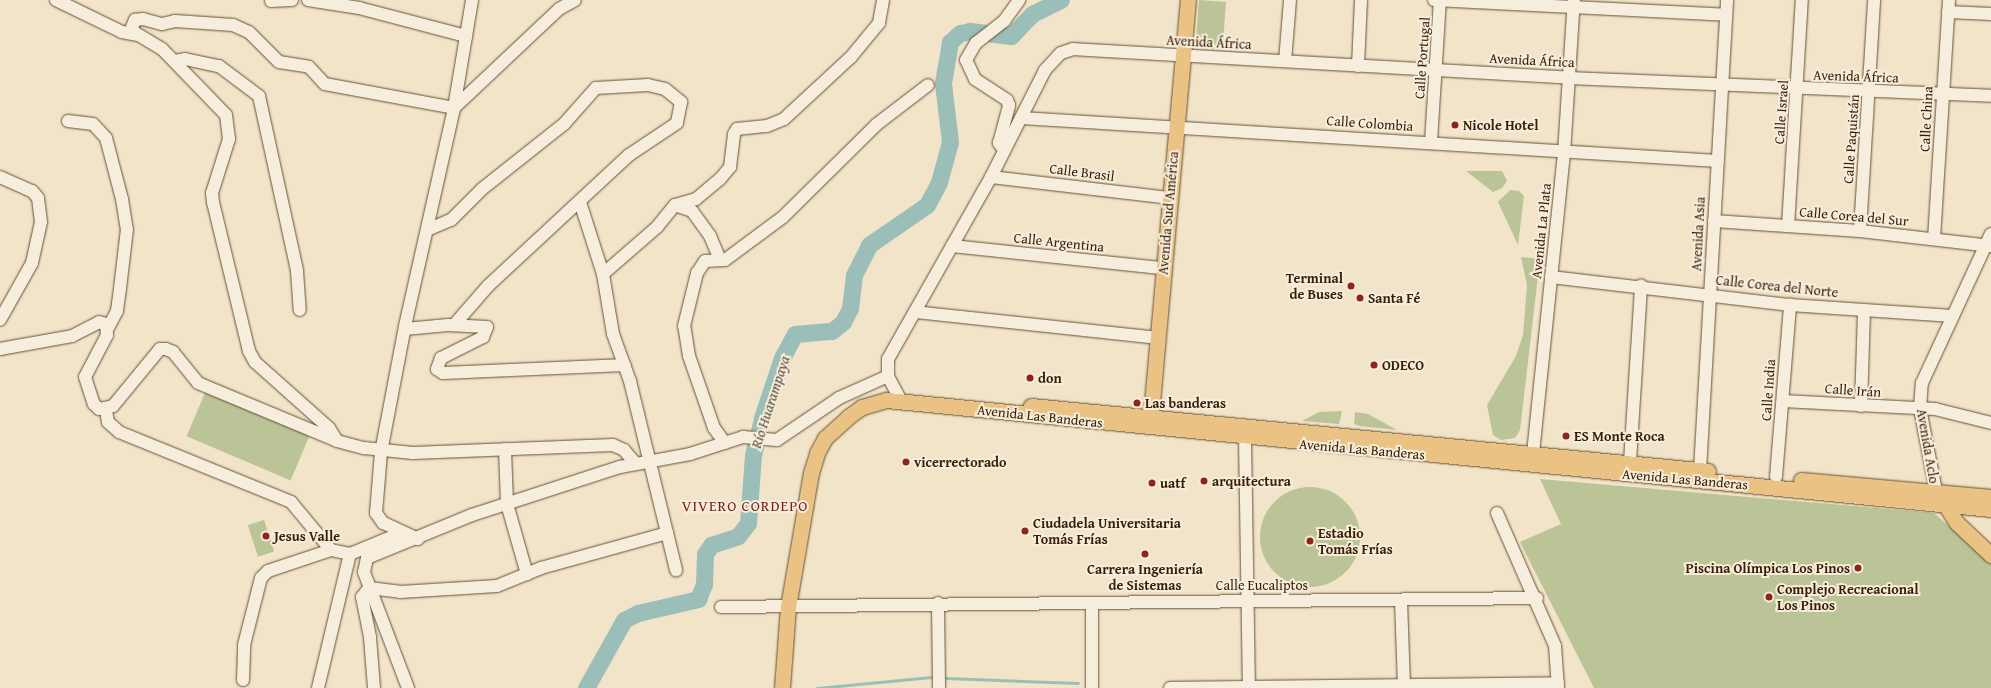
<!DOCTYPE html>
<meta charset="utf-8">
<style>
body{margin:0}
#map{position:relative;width:1991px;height:688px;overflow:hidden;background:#f2e4c9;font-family:"Gentium Book Plus",serif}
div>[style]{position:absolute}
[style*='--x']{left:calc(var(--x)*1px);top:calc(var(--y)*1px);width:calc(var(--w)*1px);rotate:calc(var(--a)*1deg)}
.green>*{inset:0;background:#bbc496;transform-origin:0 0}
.round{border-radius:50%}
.stream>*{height:3px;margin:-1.5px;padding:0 1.5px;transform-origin:1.5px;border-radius:1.5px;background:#9bbeb9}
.river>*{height:17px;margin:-8.5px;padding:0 8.5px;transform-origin:8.5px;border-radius:8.5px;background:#9bbeb9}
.roads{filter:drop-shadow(0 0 1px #665034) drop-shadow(0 0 1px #665034)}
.minor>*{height:12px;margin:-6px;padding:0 6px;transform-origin:6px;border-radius:6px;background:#f7eddc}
.major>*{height:15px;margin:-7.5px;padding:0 7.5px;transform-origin:7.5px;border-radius:7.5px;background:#e9c284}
.dots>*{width:11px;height:11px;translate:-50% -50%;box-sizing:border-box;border:2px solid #f7eddc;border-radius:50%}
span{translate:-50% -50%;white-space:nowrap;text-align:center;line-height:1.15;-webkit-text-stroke:4px #f7eddc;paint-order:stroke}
.street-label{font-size:14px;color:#381e02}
.poi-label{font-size:14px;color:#381e02;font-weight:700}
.left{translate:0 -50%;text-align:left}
.right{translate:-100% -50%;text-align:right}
.water-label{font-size:15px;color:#564e39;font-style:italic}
.neighbourhood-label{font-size:15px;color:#7a1f14;letter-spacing:1px}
</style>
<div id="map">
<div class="green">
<div style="left:1199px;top:0;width:27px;height:48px;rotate:4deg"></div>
<div style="clip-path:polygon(1466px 171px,1502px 171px,1507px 181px,1502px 188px,1493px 192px)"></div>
<div style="clip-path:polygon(1510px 190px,1519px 191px,1524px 196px,1518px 245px,1498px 202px)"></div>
<div style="clip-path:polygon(1521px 257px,1540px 259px,1520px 430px,1515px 438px,1501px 440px,1493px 435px,1487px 405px,1516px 356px,1523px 335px,1527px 285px)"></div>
<div style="left:210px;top:381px;width:113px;height:60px;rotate:23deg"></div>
<div style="clip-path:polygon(1342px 411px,1339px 424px,1302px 421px,1319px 412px)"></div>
<div style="clip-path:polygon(1355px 412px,1368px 414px,1397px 430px,1360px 426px,1354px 424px)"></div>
<div style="clip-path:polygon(1540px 479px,1934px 513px,1991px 563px,1991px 688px,1594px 688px,1520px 542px,1561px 524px)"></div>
<div class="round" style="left:1260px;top:487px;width:100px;height:100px"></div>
<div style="left:264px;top:520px;width:33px;height:17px;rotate:72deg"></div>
</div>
<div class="stream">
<div style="--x:946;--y:678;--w:132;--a:2.2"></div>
<div style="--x:817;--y:688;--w:115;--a:-5.5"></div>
</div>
<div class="river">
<div style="--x:586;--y:688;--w:78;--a:-60.8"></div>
<div style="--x:624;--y:620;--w:16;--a:-27"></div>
<div style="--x:638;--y:613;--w:62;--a:-13.1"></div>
<div style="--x:698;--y:599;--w:16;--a:-68"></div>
<div style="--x:704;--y:584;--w:30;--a:-88"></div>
<div style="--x:705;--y:554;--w:11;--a:-56"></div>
<div style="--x:711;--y:545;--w:28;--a:-18"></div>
<div style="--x:738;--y:536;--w:16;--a:-52"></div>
<div style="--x:748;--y:523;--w:68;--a:-85.8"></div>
<div style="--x:753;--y:455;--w:38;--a:-76"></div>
<div style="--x:762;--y:418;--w:63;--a:-71.6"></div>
<div style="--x:782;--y:358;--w:27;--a:-62"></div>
<div style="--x:795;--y:334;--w:37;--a:-5"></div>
<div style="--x:832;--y:331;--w:14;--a:-39"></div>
<div style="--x:843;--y:322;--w:16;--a:-63"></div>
<div style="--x:850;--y:308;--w:33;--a:-83"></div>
<div style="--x:854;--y:275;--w:34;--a:-63"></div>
<div style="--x:869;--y:245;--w:70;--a:-34.6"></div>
<div style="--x:927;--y:205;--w:26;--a:-62"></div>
<div style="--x:939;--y:182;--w:41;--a:-74.6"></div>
<div style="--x:950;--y:142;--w:59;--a:-96.8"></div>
<div style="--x:943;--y:83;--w:42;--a:-80.3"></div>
<div style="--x:950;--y:42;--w:13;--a:-42"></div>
<div style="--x:960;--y:33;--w:10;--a:-11"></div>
<div style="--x:970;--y:31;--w:41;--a:7"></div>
<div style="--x:1011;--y:36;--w:30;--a:-46"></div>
<div style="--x:1032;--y:14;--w:32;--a:-26"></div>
</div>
<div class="roads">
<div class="minor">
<div style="--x:56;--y:0;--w:73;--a:25.9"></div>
<div style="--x:122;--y:32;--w:16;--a:11"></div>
<div style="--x:308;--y:0;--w:52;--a:8.9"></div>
<div style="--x:359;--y:8;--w:111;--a:14.7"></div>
<div style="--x:1434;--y:0;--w:292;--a:2.9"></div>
<div style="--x:271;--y:1;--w:21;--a:-3"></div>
<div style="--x:1948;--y:12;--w:43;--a:2.7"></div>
<div style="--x:175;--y:61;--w:10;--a:-11"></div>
<div style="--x:185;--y:59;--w:35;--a:12"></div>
<div style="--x:219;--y:66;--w:50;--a:36.9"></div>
<div style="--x:259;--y:96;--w:179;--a:77.7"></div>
<div style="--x:297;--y:271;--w:39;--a:86"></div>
<div style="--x:1285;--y:61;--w:61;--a:-85.3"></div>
<div style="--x:1358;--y:66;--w:66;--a:-87.4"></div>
<div style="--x:1021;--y:118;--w:698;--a:3.53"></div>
<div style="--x:68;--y:121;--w:25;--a:7"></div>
<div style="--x:93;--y:124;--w:19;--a:47"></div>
<div style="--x:106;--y:138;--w:63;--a:75.3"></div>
<div style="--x:122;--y:199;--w:30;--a:81"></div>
<div style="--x:127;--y:229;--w:60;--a:96.7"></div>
<div style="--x:120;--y:289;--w:22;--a:98"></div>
<div style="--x:117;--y:311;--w:19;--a:118"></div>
<div style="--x:1431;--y:142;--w:142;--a:-86.4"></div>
<div style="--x:1004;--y:150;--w:9;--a:-126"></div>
<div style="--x:999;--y:143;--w:39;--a:-75"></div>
<div style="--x:1009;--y:105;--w:5;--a:-112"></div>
<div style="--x:1007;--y:100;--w:38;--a:-147"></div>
<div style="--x:975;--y:79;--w:21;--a:-115"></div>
<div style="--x:966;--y:60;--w:20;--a:-60"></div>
<div style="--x:976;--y:43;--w:36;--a:-38"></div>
<div style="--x:1004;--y:21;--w:26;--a:-54"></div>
<div style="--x:0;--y:177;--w:35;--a:24"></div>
<div style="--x:32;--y:191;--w:9;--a:49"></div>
<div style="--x:38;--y:198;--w:24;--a:83"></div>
<div style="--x:41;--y:222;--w:42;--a:102.4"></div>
<div style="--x:32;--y:263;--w:65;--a:119.3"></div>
<div style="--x:991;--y:177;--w:179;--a:6.7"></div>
<div style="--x:580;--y:202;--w:76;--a:72.3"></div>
<div style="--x:603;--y:274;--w:61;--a:80.5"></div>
<div style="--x:613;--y:334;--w:50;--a:70.1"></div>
<div style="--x:630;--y:381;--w:195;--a:76.3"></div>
<div style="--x:675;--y:205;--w:18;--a:19"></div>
<div style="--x:692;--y:211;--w:31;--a:54"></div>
<div style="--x:710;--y:236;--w:25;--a:67"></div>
<div style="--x:1714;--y:221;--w:146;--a:3.9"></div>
<div style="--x:1860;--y:231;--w:132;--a:6.5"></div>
<div style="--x:1788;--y:226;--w:226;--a:-86.5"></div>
<div style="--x:427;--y:230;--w:26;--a:-23"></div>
<div style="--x:451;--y:220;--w:44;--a:-45"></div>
<div style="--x:482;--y:189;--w:105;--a:-38.4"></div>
<div style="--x:564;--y:124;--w:48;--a:-48.4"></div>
<div style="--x:596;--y:88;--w:52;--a:-3.3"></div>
<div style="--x:648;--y:85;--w:17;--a:13"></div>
<div style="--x:665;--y:89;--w:21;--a:39"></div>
<div style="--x:681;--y:102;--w:21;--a:101"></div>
<div style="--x:677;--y:123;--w:58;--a:146.3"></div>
<div style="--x:629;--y:155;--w:192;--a:137.1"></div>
<div style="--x:488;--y:286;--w:52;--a:131.1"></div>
<div style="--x:1860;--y:231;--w:231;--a:-86.5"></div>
<div style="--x:1934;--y:239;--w:239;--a:-86.4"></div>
<div style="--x:952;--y:246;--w:212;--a:6"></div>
<div style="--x:603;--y:274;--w:72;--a:-41"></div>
<div style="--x:657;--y:227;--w:28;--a:-51"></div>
<div style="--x:675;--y:205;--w:22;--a:-16"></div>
<div style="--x:696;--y:199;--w:31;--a:-40"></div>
<div style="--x:720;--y:179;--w:16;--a:-50"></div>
<div style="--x:730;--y:167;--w:33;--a:-83"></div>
<div style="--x:734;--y:134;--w:6;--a:-59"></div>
<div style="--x:737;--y:129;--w:30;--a:-6"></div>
<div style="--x:767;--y:126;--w:18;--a:-22"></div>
<div style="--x:784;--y:119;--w:91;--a:-42.8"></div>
<div style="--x:851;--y:57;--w:44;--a:-50.5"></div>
<div style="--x:879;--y:23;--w:23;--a:-80"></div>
<div style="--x:1551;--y:277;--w:241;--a:6.7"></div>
<div style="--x:1790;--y:305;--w:163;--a:3.9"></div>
<div style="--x:915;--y:312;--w:244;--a:6.1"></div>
<div style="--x:405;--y:329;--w:43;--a:-5.3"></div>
<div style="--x:448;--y:325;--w:39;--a:3"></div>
<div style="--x:487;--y:327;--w:11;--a:112"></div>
<div style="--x:483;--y:337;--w:47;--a:153.4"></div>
<div style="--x:441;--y:358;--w:12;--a:110"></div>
<div style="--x:437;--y:369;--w:7;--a:34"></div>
<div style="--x:443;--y:373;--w:182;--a:-2.5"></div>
<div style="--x:0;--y:349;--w:73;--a:-10.2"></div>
<div style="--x:72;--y:336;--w:30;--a:-27"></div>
<div style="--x:99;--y:322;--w:7;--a:16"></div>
<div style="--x:106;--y:324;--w:11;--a:85"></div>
<div style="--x:107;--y:335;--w:47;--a:117.6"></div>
<div style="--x:85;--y:377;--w:28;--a:72"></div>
<div style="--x:94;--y:404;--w:7;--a:45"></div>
<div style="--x:99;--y:409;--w:14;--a:-12"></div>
<div style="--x:113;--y:406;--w:74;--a:-50.5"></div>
<div style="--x:160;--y:349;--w:6;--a:0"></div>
<div style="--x:166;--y:349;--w:8;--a:23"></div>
<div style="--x:173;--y:352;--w:40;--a:51"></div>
<div style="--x:198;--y:383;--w:151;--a:22.6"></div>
<div style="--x:337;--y:441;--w:28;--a:15"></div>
<div style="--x:364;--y:448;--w:49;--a:5.8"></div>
<div style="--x:413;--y:453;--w:200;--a:-2.3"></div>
<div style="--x:613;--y:445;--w:12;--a:24"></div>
<div style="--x:624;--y:450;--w:18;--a:49"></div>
<div style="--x:900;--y:399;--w:26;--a:-118"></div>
<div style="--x:888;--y:376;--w:17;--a:-90"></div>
<div style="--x:888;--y:359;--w:209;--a:-60.5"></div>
<div style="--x:991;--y:177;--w:120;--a:-63.2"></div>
<div style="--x:1045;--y:70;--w:23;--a:-47"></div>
<div style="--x:1061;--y:53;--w:13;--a:-18"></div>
<div style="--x:1073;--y:49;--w:497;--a:3.3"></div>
<div style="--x:1569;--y:78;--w:422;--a:2.4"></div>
<div style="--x:1783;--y:401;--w:152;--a:3"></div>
<div style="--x:1935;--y:409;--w:58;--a:14"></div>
<div style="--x:1861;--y:406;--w:96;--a:-88.2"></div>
<div style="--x:106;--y:410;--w:12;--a:81"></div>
<div style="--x:108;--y:422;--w:15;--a:42"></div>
<div style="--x:119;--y:432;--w:186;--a:22.1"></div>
<div style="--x:291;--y:502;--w:62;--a:50.2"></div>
<div style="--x:331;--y:550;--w:19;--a:12"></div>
<div style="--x:350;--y:554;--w:57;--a:-22.5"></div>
<div style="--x:1245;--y:438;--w:250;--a:89.1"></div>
<div style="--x:337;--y:441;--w:15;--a:-122"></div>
<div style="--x:329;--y:428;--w:99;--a:-138.3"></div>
<div style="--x:255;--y:362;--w:13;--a:-119"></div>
<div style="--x:249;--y:351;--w:153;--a:-103.6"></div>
<div style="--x:213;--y:202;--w:9;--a:-96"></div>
<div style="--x:212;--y:193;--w:57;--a:-72.5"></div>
<div style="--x:229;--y:139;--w:24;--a:-97"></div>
<div style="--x:226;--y:115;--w:92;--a:-134.1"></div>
<div style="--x:162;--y:49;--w:33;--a:-149"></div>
<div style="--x:134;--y:32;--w:5;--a:-112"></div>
<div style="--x:132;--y:27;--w:8;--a:-67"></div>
<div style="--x:135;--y:20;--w:8;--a:-7"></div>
<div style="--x:143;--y:19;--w:20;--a:15"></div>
<div style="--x:162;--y:24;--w:13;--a:-13"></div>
<div style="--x:175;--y:21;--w:58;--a:3.9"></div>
<div style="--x:233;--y:25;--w:17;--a:24"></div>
<div style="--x:249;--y:32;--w:42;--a:45"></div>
<div style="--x:279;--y:62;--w:30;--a:9"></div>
<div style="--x:309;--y:67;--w:23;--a:47"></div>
<div style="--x:325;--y:84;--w:131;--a:10.5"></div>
<div style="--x:454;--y:108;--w:109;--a:-80.5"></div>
<div style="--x:725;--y:443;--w:19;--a:-126"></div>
<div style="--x:714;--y:428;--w:76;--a:-109.1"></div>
<div style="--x:689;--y:356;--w:30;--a:-99"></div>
<div style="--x:684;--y:326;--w:55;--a:-76.2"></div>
<div style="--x:697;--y:273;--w:14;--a:-56"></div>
<div style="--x:705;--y:261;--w:20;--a:-3"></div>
<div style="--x:725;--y:260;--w:72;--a:-36.6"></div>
<div style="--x:783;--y:217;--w:132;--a:-44.7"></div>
<div style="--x:877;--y:124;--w:64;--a:-37.4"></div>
<div style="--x:505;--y:449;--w:55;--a:87.9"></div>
<div style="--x:507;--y:504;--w:73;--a:74.1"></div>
<div style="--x:1630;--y:462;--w:177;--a:-86.4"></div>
<div style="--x:1532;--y:463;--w:312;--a:-84.1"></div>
<div style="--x:1564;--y:153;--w:153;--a:-86.3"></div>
<div style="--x:1700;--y:470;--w:471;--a:-86.7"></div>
<div style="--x:1776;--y:477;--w:173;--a:-85.3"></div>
<div style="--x:1936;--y:491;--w:84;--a:-101"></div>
<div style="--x:1920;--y:409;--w:26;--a:-86"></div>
<div style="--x:1922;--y:383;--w:164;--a:-65.2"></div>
<div style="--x:1497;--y:513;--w:145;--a:66.4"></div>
<div style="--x:1555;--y:646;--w:42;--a:85.9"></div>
<div style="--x:418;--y:539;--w:38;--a:-155"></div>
<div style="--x:383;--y:523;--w:12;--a:-125"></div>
<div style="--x:376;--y:513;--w:61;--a:-85.3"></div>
<div style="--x:381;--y:452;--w:128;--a:-79.2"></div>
<div style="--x:405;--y:326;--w:223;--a:-77.3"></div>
<div style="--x:454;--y:108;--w:144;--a:-43.3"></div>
<div style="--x:559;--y:9;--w:18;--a:-29"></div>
<div style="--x:1401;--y:600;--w:88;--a:88"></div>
<div style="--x:938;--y:603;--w:85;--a:89.3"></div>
<div style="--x:1092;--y:603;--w:85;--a:90"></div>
<div style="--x:721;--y:607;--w:816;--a:-0.63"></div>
<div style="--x:243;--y:680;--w:35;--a:-88"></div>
<div style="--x:244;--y:645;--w:69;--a:-75.8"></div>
<div style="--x:261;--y:578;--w:10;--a:-45"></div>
<div style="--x:268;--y:571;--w:66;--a:-18.4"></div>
<div style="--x:318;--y:688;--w:138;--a:-76.6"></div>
<div style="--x:374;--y:688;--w:51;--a:-94.5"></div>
<div style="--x:370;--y:637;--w:41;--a:-101.3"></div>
<div style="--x:362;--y:597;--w:11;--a:-52"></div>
<div style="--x:369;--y:588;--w:31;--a:7"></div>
<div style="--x:400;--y:592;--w:97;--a:-3.5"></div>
<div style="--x:497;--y:586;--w:48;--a:-22.2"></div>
<div style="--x:541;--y:568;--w:131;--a:-15.5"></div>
<div style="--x:408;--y:688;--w:124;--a:-110.8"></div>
<div style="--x:364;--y:572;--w:14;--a:-78"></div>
<div style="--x:367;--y:558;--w:113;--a:-22.3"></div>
<div style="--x:472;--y:515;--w:156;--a:-18"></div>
<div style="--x:620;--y:467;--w:71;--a:-10.5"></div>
<div style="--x:690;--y:454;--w:56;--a:-17.8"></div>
<div style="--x:743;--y:437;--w:34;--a:5"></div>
<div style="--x:777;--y:440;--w:75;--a:-34.1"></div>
<div style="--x:839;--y:398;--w:54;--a:-24.2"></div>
<div style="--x:1170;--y:688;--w:388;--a:-0.7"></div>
</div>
<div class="major">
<div style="--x:1031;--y:406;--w:680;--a:5.48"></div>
<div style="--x:1150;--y:425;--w:427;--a:-84.9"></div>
<div style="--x:1801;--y:480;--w:191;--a:5.1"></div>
<div style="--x:1940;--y:497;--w:31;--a:57"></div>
<div style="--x:1957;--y:523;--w:47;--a:43.3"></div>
<div style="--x:782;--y:688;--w:81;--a:-85.8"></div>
<div style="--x:788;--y:607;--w:136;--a:-80.3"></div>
<div style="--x:811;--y:473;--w:21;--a:-73"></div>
<div style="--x:817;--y:453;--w:17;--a:-62"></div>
<div style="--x:825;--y:438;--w:31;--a:-42"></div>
<div style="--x:848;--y:417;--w:17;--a:-36"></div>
<div style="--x:862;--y:407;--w:26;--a:-16"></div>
<div style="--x:887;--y:400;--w:1109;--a:5.64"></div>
</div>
</div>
<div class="dots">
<div style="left:1455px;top:125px;background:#8f2418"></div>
<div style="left:1351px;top:286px;background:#8f2418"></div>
<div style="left:1360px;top:298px;background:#8f2418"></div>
<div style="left:1374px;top:365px;background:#8f2418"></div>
<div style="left:1030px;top:378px;background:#8f2418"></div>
<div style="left:1137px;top:403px;background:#8f2418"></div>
<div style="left:1566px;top:436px;background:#8f2418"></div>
<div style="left:906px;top:462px;background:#8f2418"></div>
<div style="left:1204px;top:481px;background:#8f2418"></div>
<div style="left:1152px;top:483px;background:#8f2418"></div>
<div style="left:1025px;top:531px;background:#8f2418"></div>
<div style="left:266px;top:536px;background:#8f2418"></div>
<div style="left:1310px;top:541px;background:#8f2418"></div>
<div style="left:1145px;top:554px;background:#8f2418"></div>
<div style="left:1858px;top:568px;background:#8f2418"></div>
<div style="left:1769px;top:597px;background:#8f2418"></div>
</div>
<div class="street-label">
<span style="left:1209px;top:42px;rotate:3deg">Avenida África</span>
<span style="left:1422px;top:58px;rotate:-86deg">Calle Portugal</span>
<span style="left:1532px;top:60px;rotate:3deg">Avenida África</span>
<span style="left:1856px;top:76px;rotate:2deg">Avenida África</span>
<span style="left:1781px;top:112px;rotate:-86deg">Calle Israel</span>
<span style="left:1926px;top:119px;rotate:-87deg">Calle China</span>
<span style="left:1370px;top:123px;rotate:4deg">Calle Colombia</span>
<span style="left:1851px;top:139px;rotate:-86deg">Calle Paquistán</span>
<span style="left:1082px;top:172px;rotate:7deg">Calle Brasil</span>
<span style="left:1168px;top:213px;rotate:-85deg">Avenida Sud América</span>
<span style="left:1854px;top:216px;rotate:5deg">Calle Corea del Sur</span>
<span style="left:1541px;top:231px;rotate:-84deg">Avenida La Plata</span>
<span style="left:1698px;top:234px;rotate:-87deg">Avenida Asia</span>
<span style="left:1059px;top:242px;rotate:6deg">Calle Argentina</span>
<span style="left:1777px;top:286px;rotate:6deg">Calle Corea del Norte</span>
<span style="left:1768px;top:390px;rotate:-86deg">Calle India</span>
<span style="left:1853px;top:390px;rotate:4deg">Calle Irán</span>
<span style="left:1040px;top:416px;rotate:6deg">Avenida Las Banderas</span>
<span style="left:1928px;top:446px;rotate:80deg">Avenida Aclo</span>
<span style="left:1362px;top:449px;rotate:5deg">Avenida Las Banderas</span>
<span style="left:1685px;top:479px;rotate:5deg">Avenida Las Banderas</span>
<span style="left:1262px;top:585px">Calle Eucaliptos</span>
</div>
<div class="poi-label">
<span class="left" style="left:1463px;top:125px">Nicole Hotel</span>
<span class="right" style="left:1343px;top:286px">Terminal<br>de Buses</span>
<span class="left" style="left:1368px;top:298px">Santa Fé</span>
<span class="left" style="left:1382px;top:365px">ODECO</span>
<span class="left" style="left:1038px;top:378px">don</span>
<span class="left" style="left:1145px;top:403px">Las banderas</span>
<span class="left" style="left:1574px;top:436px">ES Monte Roca</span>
<span class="left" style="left:914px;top:462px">vicerrectorado</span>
<span class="left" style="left:1212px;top:481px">arquitectura</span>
<span class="left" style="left:1160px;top:483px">uatf</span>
<span class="left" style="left:1033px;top:531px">Ciudadela Universitaria<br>Tomás Frías</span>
<span class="left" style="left:1318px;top:541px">Estadio<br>Tomás Frías</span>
<span class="left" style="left:274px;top:536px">Jesus Valle</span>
<span class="right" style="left:1850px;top:568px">Piscina Olímpica Los Pinos</span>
<span style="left:1145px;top:577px">Carrera Ingeniería<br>de Sistemas</span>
<span class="left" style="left:1777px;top:597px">Complejo Recreacional<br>Los Pinos</span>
</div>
<div class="water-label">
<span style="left:770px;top:402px;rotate:-72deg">Río Huarampaya</span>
</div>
<div class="neighbourhood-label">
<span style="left:745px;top:506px">VIVERO CORDEPO</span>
</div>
</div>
